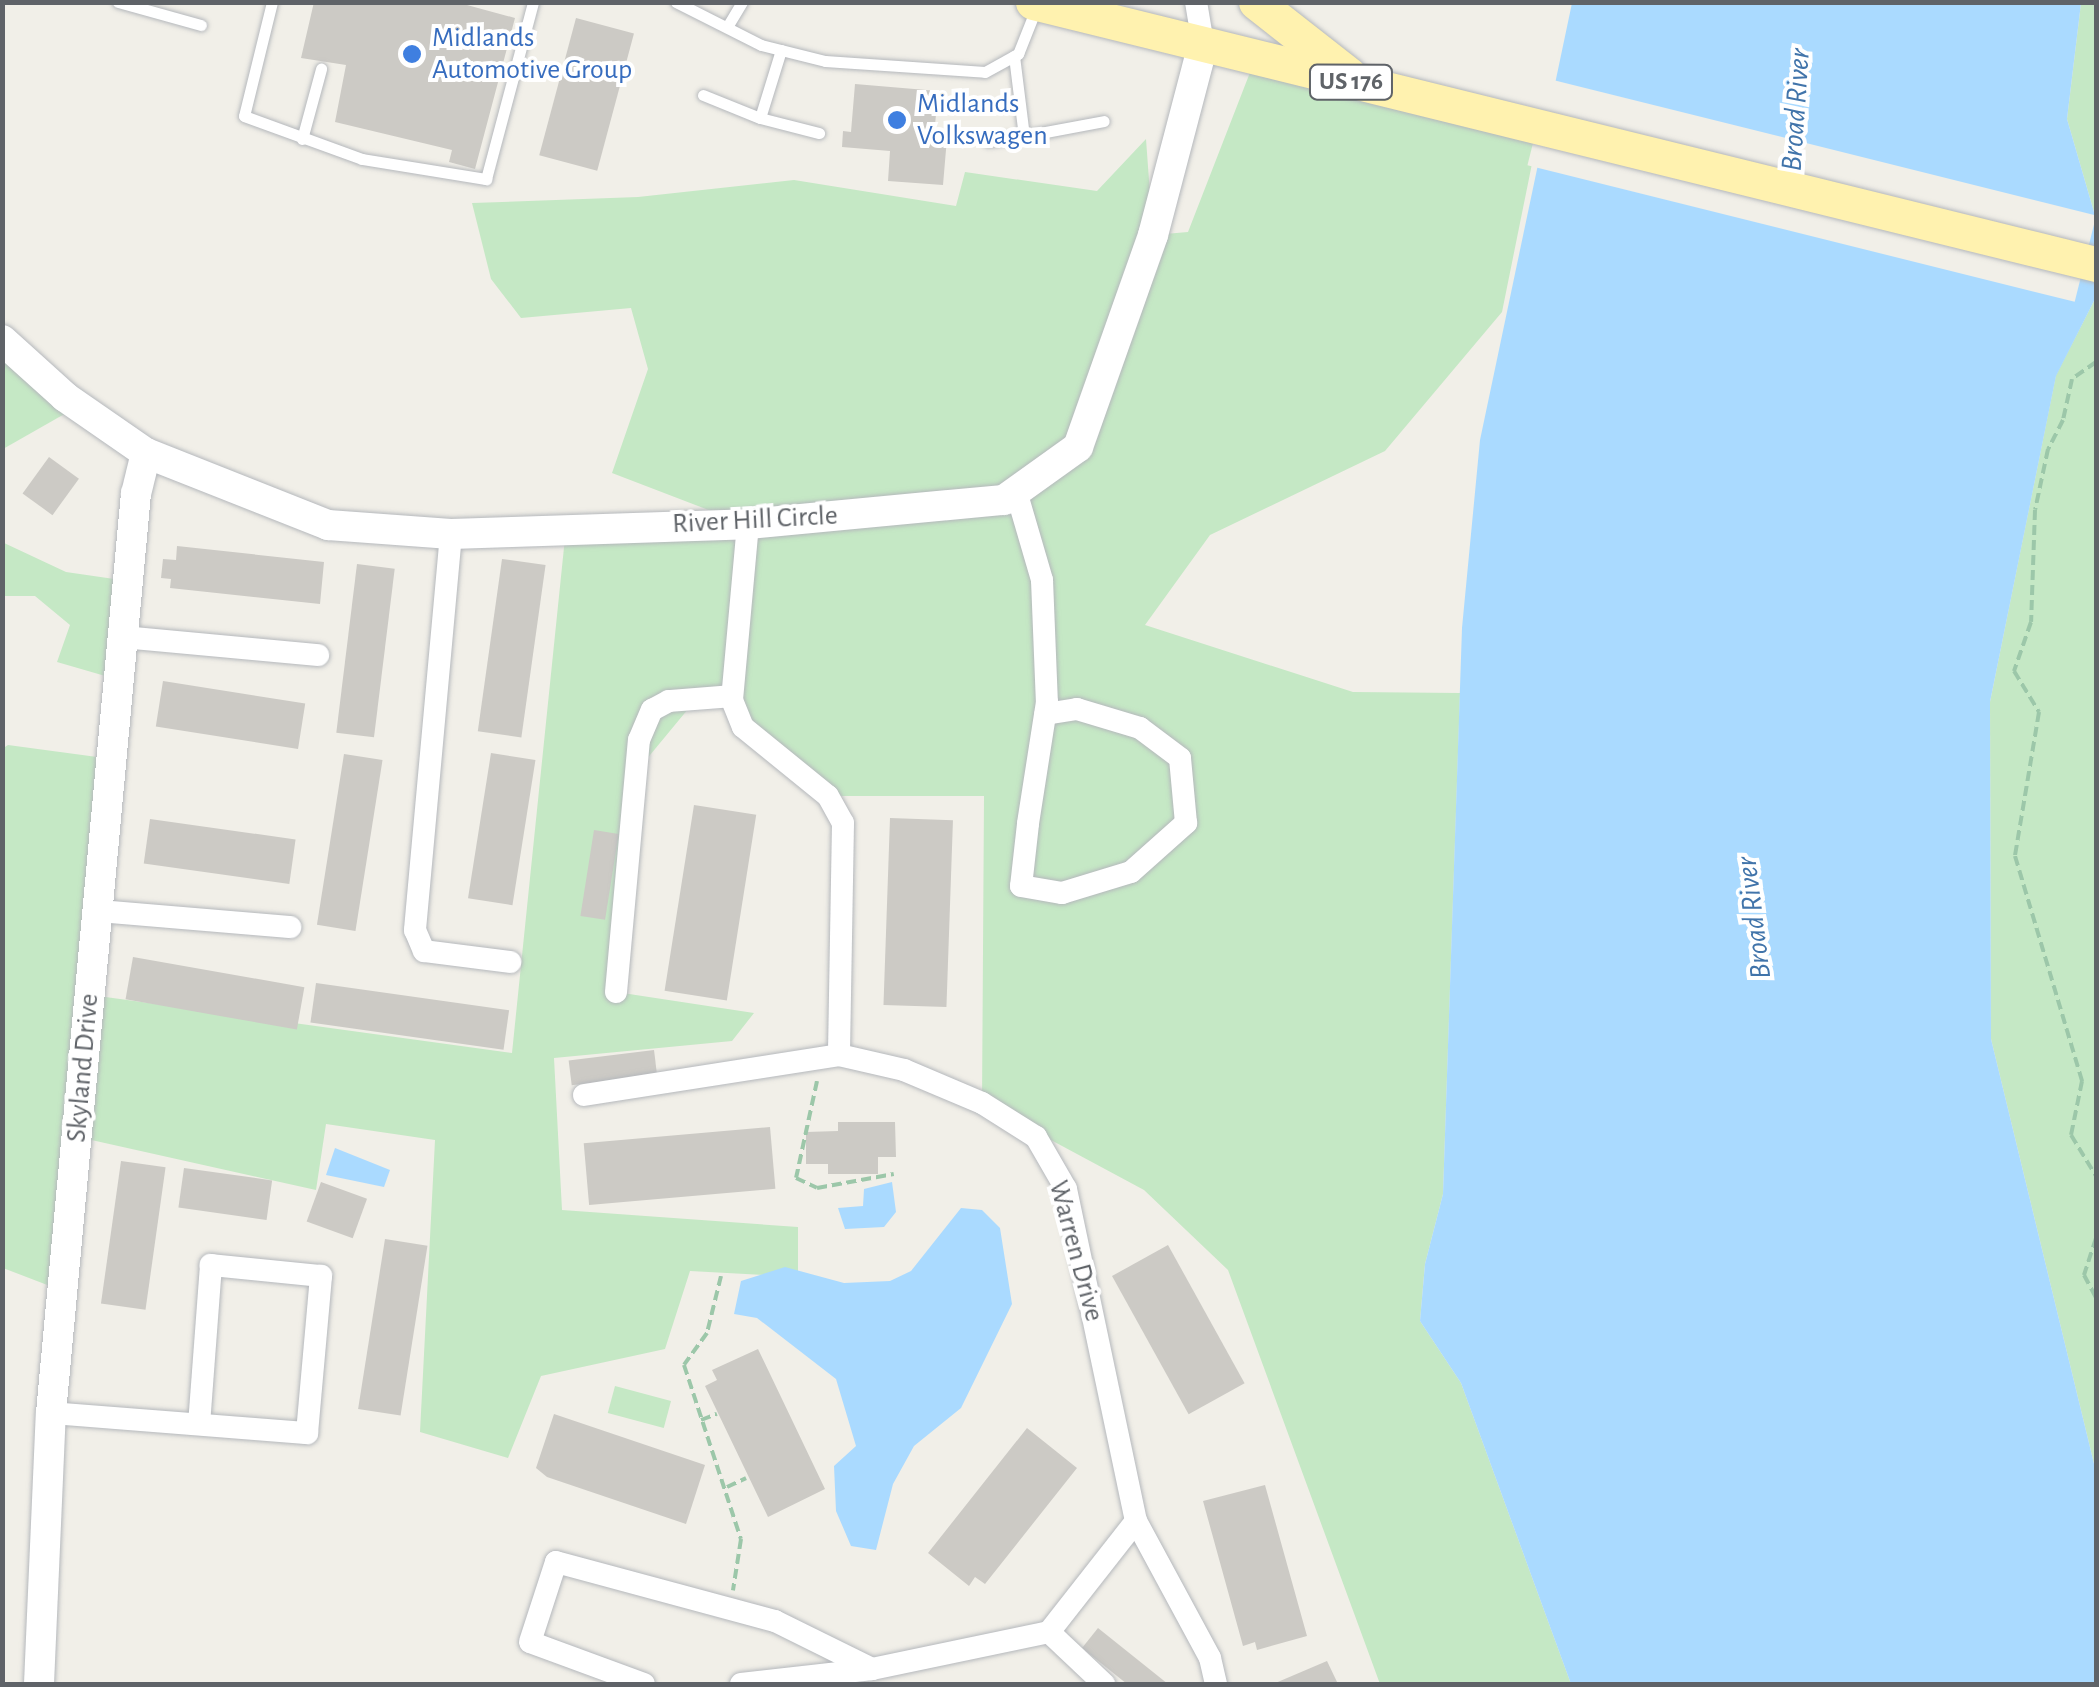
<!DOCTYPE html>
<style>
body{margin:0}
#map{position:relative;width:2099px;height:1687px;overflow:hidden;background:#f1efe8;font-family:"Alegreya Sans",sans-serif}
div>[style]{position:absolute}
[style*='--x']{left:calc(var(--x)*1px);top:calc(var(--y)*1px);width:calc(var(--w)*1px);rotate:calc(var(--a)*1deg)}
.green>*{inset:0;background:#c5e8c5;transform-origin:0 0}
.water>*{inset:0;background:#aadaff}
.pier>*{inset:0;background:#f1efe8;transform-origin:0 0}
.building>*{inset:0;background:#cccac5;transform-origin:0 0}
.path>*{height:4px;margin-top:-2px;transform-origin:0;background:repeating-linear-gradient(90deg,#9cc7a9 0 10px,transparent 0 15px)}
.roads{filter:drop-shadow(0 0 2px #b5b8bc) drop-shadow(0 0 2px #b5b8bc)}
.lane>*{height:11px;margin:-5.5px;padding:0 5.5px;transform-origin:5.5px;border-radius:5.5px;background:#fff}
.street>*{height:22px;margin:-11px;padding:0 11px;transform-origin:11px;border-radius:11px;background:#fff}
.secondary>*{height:30px;margin:-15px;padding:0 15px;transform-origin:15px;border-radius:15px;background:#fff}
.primary>*{height:35px;margin:-17.5px;padding:0 17.5px;transform-origin:17.5px;border-radius:17.5px;background:#fff2af}
.dots>*{width:28px;height:28px;translate:-50% -50%;box-sizing:border-box;border:5px solid #fff;border-radius:50%}
span{translate:-50% -50%;white-space:nowrap;text-align:center;line-height:1.15;-webkit-text-stroke:8px #fff;paint-order:stroke}
.shield-label span{padding:2px 8px;background:#fff;border:2px solid;border-radius:8px;-webkit-text-stroke-width:0}
.shield-label{font-size:25px;color:#5f6368;font-weight:700}
.shop-label{font-size:28px;color:#366cbe}
.left{translate:0 -50%;text-align:left}
.street-label{font-size:28px;color:#5f6368}
.water-label{font-size:30px;color:#4174aa;font-style:italic}
.frame{position:absolute;inset:0;border:5px solid #5f6368;pointer-events:none}
</style>
<div id="map">
<div class="green">
<div style="clip-path:polygon(2081px 3px,2096px 3px,2096px 219px,2067px 119px)"></div>
<div style="clip-path:polygon(1256px 57px,1539px 129px,1502px 312px,1385px 451px,1210px 535px,1145px 625px,1353px 692px,1460px 693px,1443px 1194px,1425px 1264px,1420px 1321px,1461px 1383px,1571px 1684px,1380px 1684px,1228px 1270px,1144px 1190px,982px 1103px,984px 796px,828px 796px,732px 700px,698px 697px,636px 772px,616px 992px,754px 1013px,732px 1041px,554px 1058px,562px 1210px,798px 1227px,798px 1277px,690px 1271px,665px 1349px,541px 1376px,508px 1458px,420px 1432px,435px 1140px,326px 1124px,316px 1190px,78px 1137px,63px 1291px,3px 1268px,2px 749px,8px 745px,112px 759px,91px 995px,512px 1053px,566px 528px,745px 524px,612px 473px,648px 369px,631px 308px,521px 318px,491px 279px,472px 203px,638px 197px,794px 180px,956px 206px,965px 172px,1097px 191px,1146px 139px,1153px 235px,1188px 232px)"></div>
<div style="clip-path:polygon(2096px 297px,2096px 1472px,1991px 1039px,1990px 702px,2056px 375px)"></div>
<div style="clip-path:polygon(17px 354px,68px 412px,3px 449px,3px 361px)"></div>
<div style="clip-path:polygon(2px 542px,66px 572px,128px 581px,119px 680px,57px 662px,70px 625px,35px 596px,3px 596px)"></div>
<div style="left:615px;top:1386px;width:58px;height:28px;rotate:15deg"></div>
</div>
<div class="water">
<div style="clip-path:polygon(1572px 3px,2081px 3px,2067px 119px,2096px 219px,2096px 297px,2056px 376px,1990px 702px,1991px 1039px,2096px 1472px,2096px 1684px,1571px 1684px,1461px 1383px,1420px 1321px,1425px 1264px,1443px 1194px,1462px 628px,1480px 440px)"></div>
<div style="clip-path:polygon(335px 1148px,390px 1170px,384px 1187px,326px 1175px)"></div>
<div style="clip-path:polygon(892px 1182px,896px 1212px,884px 1227px,845px 1229px,838px 1208px,863px 1206px,864px 1189px)"></div>
<div style="clip-path:polygon(961px 1208px,982px 1210px,1000px 1228px,1012px 1304px,961px 1408px,914px 1446px,893px 1484px,876px 1550px,851px 1546px,836px 1511px,834px 1466px,856px 1446px,836px 1379px,757px 1318px,734px 1314px,741px 1281px,785px 1267px,844px 1283px,890px 1281px,911px 1271px)"></div>
</div>
<div class="pier">
<div style="left:1549px;top:79px;width:564px;height:89px;rotate:14deg"></div>
</div>
<div class="building">
<div style="clip-path:polygon(314px 2px,456px 2px,515px 18px,475px 169px,449px 162px,452px 150px,335px 122px,346px 65px,301px 58px)"></div>
<div style="left:576px;top:18px;width:60px;height:142px;rotate:15deg"></div>
<div style="clip-path:polygon(855px 84px,938px 91px,934px 137px,947px 138px,943px 185px,888px 181px,890px 151px,842px 147px,843px 131px,851px 132px)"></div>
<div style="left:49px;top:457px;width:37px;height:45px;rotate:36deg"></div>
<div style="clip-path:polygon(177px 546px,324px 562px,320px 604px,170px 588px,171px 579px,161px 578px,163px 559px,176px 560px)"></div>
<div style="left:502px;top:559px;width:44px;height:174px;rotate:8deg"></div>
<div style="left:357px;top:564px;width:38px;height:170px;rotate:7deg"></div>
<div style="left:163px;top:681px;width:144px;height:46px;rotate:9deg"></div>
<div style="left:491px;top:753px;width:45px;height:147px;rotate:9deg"></div>
<div style="left:344px;top:754px;width:39px;height:173px;rotate:9deg"></div>
<div style="left:694px;top:805px;width:63px;height:188px;rotate:9deg"></div>
<div style="left:890px;top:818px;width:63px;height:187px;rotate:2deg"></div>
<div style="left:150px;top:819px;width:147px;height:45px;rotate:8deg"></div>
<div style="left:594px;top:830px;width:25px;height:87px;rotate:9deg"></div>
<div style="left:133px;top:957px;width:174px;height:43px;rotate:10deg"></div>
<div style="left:316px;top:983px;width:195px;height:40px;rotate:8deg"></div>
<div style="left:654px;top:1050px;width:25px;height:86px;rotate:83deg"></div>
<div style="clip-path:polygon(838px 1122px,895px 1122px,896px 1157px,878px 1157px,878px 1174px,828px 1174px,828px 1164px,806px 1164px,806px 1132px,838px 1131px)"></div>
<div style="left:770px;top:1127px;width:62px;height:187px;rotate:85deg"></div>
<div style="left:121px;top:1161px;width:45px;height:144px;rotate:8deg"></div>
<div style="left:184px;top:1168px;width:89px;height:40px;rotate:8deg"></div>
<div style="left:321px;top:1182px;width:49px;height:42px;rotate:20deg"></div>
<div style="left:385px;top:1239px;width:43px;height:172px;rotate:9deg"></div>
<div style="left:1168px;top:1245px;width:158px;height:64px;rotate:61deg"></div>
<div style="clip-path:polygon(758px 1349px,825px 1489px,768px 1517px,705px 1386px,717px 1380px,712px 1370px)"></div>
<div style="clip-path:polygon(554px 1414px,705px 1465px,686px 1524px,547px 1477px,536px 1468px)"></div>
<div style="clip-path:polygon(1027px 1428px,1077px 1468px,985px 1584px,975px 1577px,969px 1586px,928px 1553px)"></div>
<div style="clip-path:polygon(1265px 1485px,1307px 1636px,1257px 1650px,1255px 1642px,1243px 1646px,1203px 1501px)"></div>
<div style="clip-path:polygon(1098px 1628px,1168px 1684px,1127px 1684px,1082px 1648px)"></div>
<div style="clip-path:polygon(1327px 1661px,1338px 1684px,1273px 1684px)"></div>
</div>
<div class="path">
<div style="--x:2096;--y:362;--w:29;--a:145"></div>
<div style="--x:2072;--y:379;--w:42;--a:102.4"></div>
<div style="--x:2063;--y:420;--w:33;--a:117"></div>
<div style="--x:2048;--y:449;--w:62;--a:102"></div>
<div style="--x:2035;--y:510;--w:112;--a:92"></div>
<div style="--x:2031;--y:622;--w:52;--a:109.1"></div>
<div style="--x:2014;--y:671;--w:48;--a:58.6"></div>
<div style="--x:2039;--y:712;--w:146;--a:99.5"></div>
<div style="--x:2015;--y:856;--w:235;--a:73.4"></div>
<div style="--x:2082;--y:1081;--w:55;--a:101.5"></div>
<div style="--x:2071;--y:1135;--w:48;--a:58.6"></div>
<div style="--x:817;--y:1081;--w:99;--a:102.2"></div>
<div style="--x:796;--y:1178;--w:23;--a:25"></div>
<div style="--x:817;--y:1188;--w:78;--a:-10.3"></div>
<div style="--x:2096;--y:1238;--w:39;--a:108"></div>
<div style="--x:2084;--y:1275;--w:26;--a:62"></div>
<div style="--x:721;--y:1276;--w:59;--a:103.8"></div>
<div style="--x:707;--y:1333;--w:39;--a:126"></div>
<div style="--x:684;--y:1365;--w:183;--a:71.9"></div>
<div style="--x:741;--y:1539;--w:52;--a:98.9"></div>
<div style="--x:701;--y:1420;--w:17;--a:-21"></div>
<div style="--x:727;--y:1487;--w:21;--a:-25"></div>
</div>
<div class="roads">
<div class="lane">
<div style="--x:118;--y:2;--w:86;--a:15.5"></div>
<div style="--x:272;--y:2;--w:117;--a:103.8"></div>
<div style="--x:244;--y:116;--w:126;--a:20"></div>
<div style="--x:362;--y:159;--w:126;--a:9.2"></div>
<div style="--x:486;--y:179;--w:183;--a:-75.1"></div>
<div style="--x:676;--y:2;--w:95;--a:26.8"></div>
<div style="--x:761;--y:45;--w:66;--a:14"></div>
<div style="--x:825;--y:61;--w:160;--a:3.9"></div>
<div style="--x:985;--y:72;--w:38;--a:-29"></div>
<div style="--x:1018;--y:54;--w:52;--a:-68.4"></div>
<div style="--x:727;--y:27;--w:29;--a:-59"></div>
<div style="--x:781;--y:50;--w:71;--a:107.2"></div>
<div style="--x:760;--y:118;--w:61;--a:14.3"></div>
<div style="--x:1014;--y:56;--w:81;--a:82.9"></div>
<div style="--x:1024;--y:136;--w:81;--a:-10.6"></div>
<div style="--x:703;--y:95;--w:61;--a:22"></div>
<div style="--x:302;--y:139;--w:73;--a:-74.8"></div>
<div style="--x:988;--y:141;--w:36;--a:-8"></div>
</div>
<div class="street">
<div style="--x:1196;--y:2;--w:43;--a:80.5"></div>
<div style="--x:1016;--y:491;--w:93;--a:73.7"></div>
<div style="--x:1042;--y:580;--w:122;--a:87.7"></div>
<div style="--x:1047;--y:702;--w:123;--a:98.9"></div>
<div style="--x:1028;--y:824;--w:62;--a:96.4"></div>
<div style="--x:1021;--y:886;--w:42;--a:9.7"></div>
<div style="--x:1062;--y:893;--w:72;--a:-16.9"></div>
<div style="--x:1131;--y:872;--w:74;--a:-41.7"></div>
<div style="--x:1186;--y:823;--w:65;--a:-95.3"></div>
<div style="--x:1180;--y:758;--w:50;--a:-143.1"></div>
<div style="--x:1140;--y:728;--w:66;--a:-163.2"></div>
<div style="--x:1077;--y:709;--w:32;--a:171"></div>
<div style="--x:748;--y:524;--w:177;--a:95.2"></div>
<div style="--x:732;--y:700;--w:29;--a:68"></div>
<div style="--x:743;--y:727;--w:109;--a:39.1"></div>
<div style="--x:828;--y:796;--w:31;--a:61"></div>
<div style="--x:843;--y:823;--w:232;--a:91"></div>
<div style="--x:451;--y:534;--w:398;--a:95.2"></div>
<div style="--x:415;--y:930;--w:23;--a:67"></div>
<div style="--x:424;--y:951;--w:87;--a:7.3"></div>
<div style="--x:123;--y:637;--w:196;--a:5.3"></div>
<div style="--x:98;--y:911;--w:193;--a:4.8"></div>
<div style="--x:616;--y:992;--w:253;--a:-84.8"></div>
<div style="--x:639;--y:740;--w:33;--a:-67"></div>
<div style="--x:652;--y:710;--w:19;--a:-28"></div>
<div style="--x:669;--y:701;--w:63;--a:-4.5"></div>
<div style="--x:584;--y:1095;--w:258;--a:-8.9"></div>
<div style="--x:839;--y:1055;--w:67;--a:13"></div>
<div style="--x:904;--y:1070;--w:85;--a:22.9"></div>
<div style="--x:982;--y:1103;--w:64;--a:32.2"></div>
<div style="--x:1036;--y:1137;--w:60;--a:60"></div>
<div style="--x:1066;--y:1189;--w:339;--a:78.1"></div>
<div style="--x:1136;--y:1521;--w:156;--a:61.6"></div>
<div style="--x:1210;--y:1658;--w:27;--a:77"></div>
<div style="--x:51;--y:1413;--w:257;--a:4.5"></div>
<div style="--x:307;--y:1433;--w:158;--a:-84.9"></div>
<div style="--x:321;--y:1276;--w:111;--a:-174.3"></div>
<div style="--x:211;--y:1265;--w:158;--a:94.3"></div>
<div style="--x:1049;--y:1632;--w:76;--a:43.4"></div>
<div style="--x:644;--y:1684;--w:121;--a:-159.8"></div>
<div style="--x:530;--y:1642;--w:84;--a:-72"></div>
<div style="--x:556;--y:1562;--w:227;--a:15.1"></div>
<div style="--x:775;--y:1621;--w:108;--a:26.3"></div>
<div style="--x:741;--y:1684;--w:132;--a:-6.5"></div>
<div style="--x:872;--y:1669;--w:181;--a:-11.8"></div>
<div style="--x:1049;--y:1632;--w:141;--a:-51.9"></div>
</div>
<div class="secondary">
<div style="--x:2;--y:340;--w:85;--a:42.1"></div>
<div style="--x:65;--y:397;--w:98;--a:34.7"></div>
<div style="--x:146;--y:453;--w:196;--a:21.6"></div>
<div style="--x:328;--y:525;--w:123;--a:4.2"></div>
<div style="--x:451;--y:534;--w:297;--a:-1.9"></div>
<div style="--x:748;--y:524;--w:257;--a:-5.4"></div>
<div style="--x:1004;--y:500;--w:91;--a:-35.6"></div>
<div style="--x:1078;--y:447;--w:225;--a:-70.5"></div>
<div style="--x:1153;--y:235;--w:197;--a:-75.3"></div>
<div style="--x:39;--y:1684;--w:271;--a:-87.5"></div>
<div style="--x:51;--y:1413;--w:923;--a:-84.72"></div>
<div style="--x:136;--y:494;--w:42;--a:-76.3"></div>
</div>
<div class="primary">
<div style="--x:1033;--y:2;--w:1095;--a:13.85"></div>
<div style="--x:1256;--y:2;--w:118;--a:38.1"></div>
</div>
</div>
<div class="dots">
<div style="left:412px;top:54px;background:#3f7fe0"></div>
<div style="left:897px;top:120px;background:#3f7fe0"></div>
</div>
<div class="shield-label">
<span style="left:1351px;top:82px">US 176</span>
</div>
<div class="shop-label">
<span class="left" style="left:432px;top:54px">Midlands<br>Automotive Group</span>
<span class="left" style="left:917px;top:120px">Midlands<br>Volkswagen</span>
</div>
<div class="street-label">
<span style="left:755px;top:520px;rotate:-3deg">River Hill Circle</span>
<span style="left:83px;top:1068px;rotate:-85deg">Skyland Drive</span>
<span style="left:1076px;top:1251px;rotate:75deg">Warren Drive</span>
</div>
<div class="water-label">
<span style="left:1796px;top:110px;rotate:-86deg">Broad River</span>
<span style="left:1754px;top:918px;rotate:-97deg">Broad River</span>
</div>
<div class="frame"></div>
</div>
